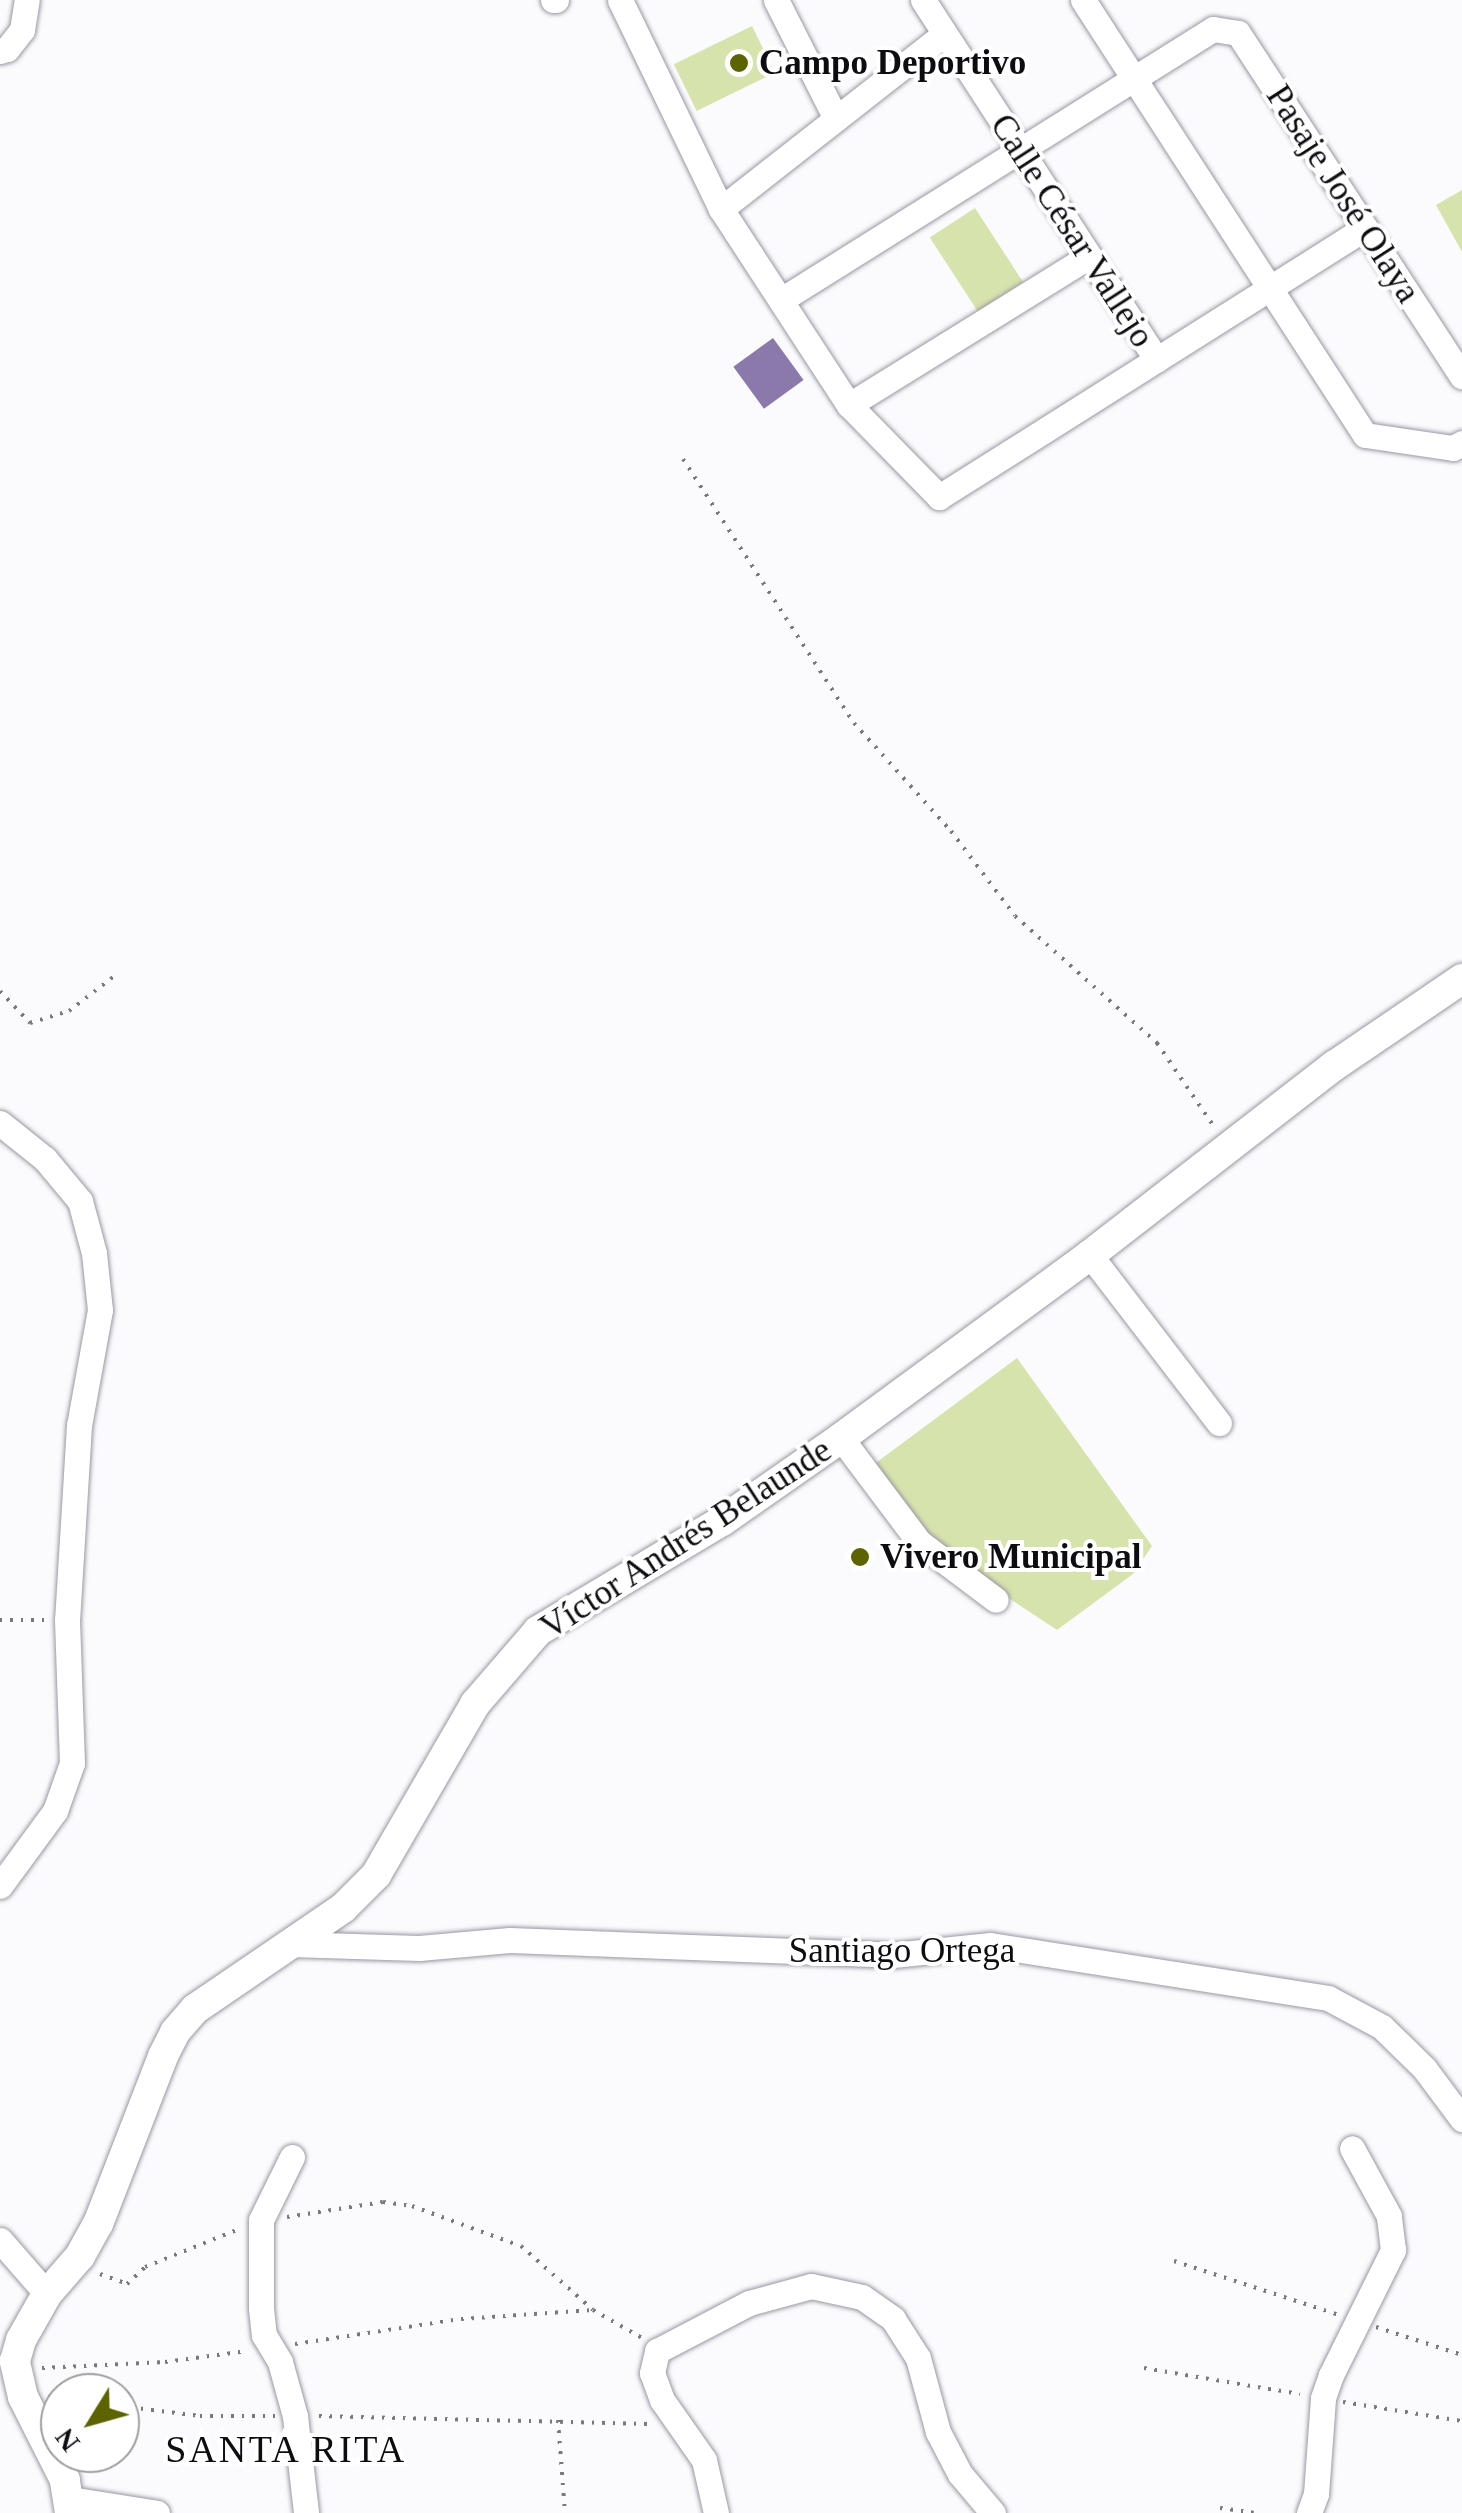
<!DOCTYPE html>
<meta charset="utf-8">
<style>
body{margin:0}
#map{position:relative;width:1462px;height:2513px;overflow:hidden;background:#fbfbfd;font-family:"Times New Roman",serif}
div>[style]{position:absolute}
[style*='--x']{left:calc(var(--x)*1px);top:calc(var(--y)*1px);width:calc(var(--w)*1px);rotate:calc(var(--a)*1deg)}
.green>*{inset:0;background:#d7e3ac;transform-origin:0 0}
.building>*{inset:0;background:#8a79aa;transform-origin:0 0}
.path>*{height:4px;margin-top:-2px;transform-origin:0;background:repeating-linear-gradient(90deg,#79797c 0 2.5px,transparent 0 10.5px)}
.roads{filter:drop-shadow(0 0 2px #9997a3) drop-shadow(0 0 2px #9997a3)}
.minor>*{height:25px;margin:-12.5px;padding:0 12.5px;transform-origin:12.5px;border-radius:12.5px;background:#fff}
.major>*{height:30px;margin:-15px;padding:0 15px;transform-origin:15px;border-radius:15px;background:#fff}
.dots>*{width:28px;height:28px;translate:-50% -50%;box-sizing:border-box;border:5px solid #fff;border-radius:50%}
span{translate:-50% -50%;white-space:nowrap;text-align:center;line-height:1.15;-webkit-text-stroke:8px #fff;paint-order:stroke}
.poi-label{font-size:35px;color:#0d0d11;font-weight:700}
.left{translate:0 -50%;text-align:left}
.street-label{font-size:35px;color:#0d0d11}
.neighbourhood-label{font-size:38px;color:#0d0d11;letter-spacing:2.5px}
.north{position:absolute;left:40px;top:2373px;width:100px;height:100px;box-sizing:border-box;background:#fff;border:2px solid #9e9ea0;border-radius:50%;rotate:233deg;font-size:28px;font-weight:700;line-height:40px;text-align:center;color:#0d0d11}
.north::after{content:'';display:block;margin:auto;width:35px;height:45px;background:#5c6401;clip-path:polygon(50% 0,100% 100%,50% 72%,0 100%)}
</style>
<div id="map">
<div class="green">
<div style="left:752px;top:26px;width:52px;height:87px;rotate:64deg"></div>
<div style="clip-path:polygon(1462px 190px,1462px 252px,1436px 205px)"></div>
<div style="left:975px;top:208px;width:88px;height:54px;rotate:57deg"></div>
<div style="clip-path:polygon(1017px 1358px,1152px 1546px,1133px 1574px,1057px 1630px,922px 1541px,869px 1468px)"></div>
</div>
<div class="building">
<div style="left:773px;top:338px;width:52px;height:49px;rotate:54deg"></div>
</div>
<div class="path">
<div style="--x:683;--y:459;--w:315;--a:57.1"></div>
<div style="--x:854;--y:723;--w:145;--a:48.1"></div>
<div style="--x:951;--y:831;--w:106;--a:53"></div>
<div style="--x:1015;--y:916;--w:191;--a:41.8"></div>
<div style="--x:1157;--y:1043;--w:103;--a:55.7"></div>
<div style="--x:0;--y:991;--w:44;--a:46.8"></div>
<div style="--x:30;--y:1023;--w:41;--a:-17.1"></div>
<div style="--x:69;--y:1011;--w:61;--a:-37.6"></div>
<div style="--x:0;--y:1620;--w:45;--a:0"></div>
<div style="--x:287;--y:2217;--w:97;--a:-8.9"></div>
<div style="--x:383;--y:2202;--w:29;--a:8"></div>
<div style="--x:412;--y:2206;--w:116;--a:20.2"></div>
<div style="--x:521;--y:2246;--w:96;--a:41.6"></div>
<div style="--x:593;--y:2310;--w:56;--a:29.7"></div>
<div style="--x:1174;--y:2261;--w:174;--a:18.1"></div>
<div style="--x:100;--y:2274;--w:29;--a:20"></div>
<div style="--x:127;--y:2284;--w:25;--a:-43"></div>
<div style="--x:145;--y:2267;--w:101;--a:-22"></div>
<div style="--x:1376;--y:2327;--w:90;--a:18"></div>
<div style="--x:295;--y:2344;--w:168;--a:-8.6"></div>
<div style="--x:461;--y:2319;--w:132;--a:-3.9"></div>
<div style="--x:42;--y:2368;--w:123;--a:-2.8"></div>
<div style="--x:165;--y:2362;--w:83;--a:-7.6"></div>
<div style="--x:1144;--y:2368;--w:158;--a:9.5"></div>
<div style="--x:48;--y:2397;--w:12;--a:5"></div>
<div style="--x:1343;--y:2402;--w:121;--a:9.1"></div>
<div style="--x:120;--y:2406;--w:81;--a:7.1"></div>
<div style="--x:200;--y:2416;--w:75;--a:0"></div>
<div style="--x:319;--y:2416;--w:330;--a:1.4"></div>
<div style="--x:558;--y:2420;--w:93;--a:85.7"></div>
<div style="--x:1220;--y:2508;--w:34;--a:8"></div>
</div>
<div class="roads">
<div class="minor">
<div style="--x:553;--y:0;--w:3;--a:0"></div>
<div style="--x:620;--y:0;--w:232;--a:64.2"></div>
<div style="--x:721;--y:209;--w:234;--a:56.9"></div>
<div style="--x:849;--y:405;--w:129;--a:45.6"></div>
<div style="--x:939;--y:497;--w:504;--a:-32.27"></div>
<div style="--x:776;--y:0;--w:133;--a:63.2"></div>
<div style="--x:923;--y:0;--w:429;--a:57"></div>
<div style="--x:1083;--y:0;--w:518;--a:57.05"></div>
<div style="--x:1365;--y:435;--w:89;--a:8.4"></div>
<div style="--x:1453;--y:448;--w:10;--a:-29"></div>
<div style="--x:0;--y:51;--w:7;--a:-16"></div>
<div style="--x:7;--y:49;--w:24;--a:-52"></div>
<div style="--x:22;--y:30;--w:30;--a:-81"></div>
<div style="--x:721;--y:209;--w:282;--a:-38.1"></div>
<div style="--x:781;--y:300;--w:510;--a:-32.1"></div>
<div style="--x:1213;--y:29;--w:25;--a:9"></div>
<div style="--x:1238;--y:33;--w:410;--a:56.9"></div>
<div style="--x:849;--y:405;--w:282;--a:-31.8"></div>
<div style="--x:0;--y:1123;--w:58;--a:38.7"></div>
<div style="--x:45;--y:1159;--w:55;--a:50.2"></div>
<div style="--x:80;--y:1201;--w:54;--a:74.9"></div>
<div style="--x:94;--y:1253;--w:57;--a:84"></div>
<div style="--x:100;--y:1310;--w:117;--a:100.3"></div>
<div style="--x:79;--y:1425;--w:195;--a:93.5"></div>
<div style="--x:67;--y:1620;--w:143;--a:88"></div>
<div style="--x:72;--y:1763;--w:51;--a:109.5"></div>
<div style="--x:55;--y:1811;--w:93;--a:126.3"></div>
<div style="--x:1090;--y:1255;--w:212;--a:52.5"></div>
<div style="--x:841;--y:1438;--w:130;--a:53.1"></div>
<div style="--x:919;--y:1542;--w:96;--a:37"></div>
<div style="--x:290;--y:1944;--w:129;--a:1.8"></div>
<div style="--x:419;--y:1948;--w:91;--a:-5"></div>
<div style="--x:510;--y:1940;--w:383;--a:2.2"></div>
<div style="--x:893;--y:1955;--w:98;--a:-5.9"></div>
<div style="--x:990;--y:1945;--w:342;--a:8.9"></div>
<div style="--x:1328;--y:1998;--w:61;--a:28.2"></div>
<div style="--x:1382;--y:2027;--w:59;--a:44.3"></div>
<div style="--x:1424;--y:2068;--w:64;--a:53.3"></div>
<div style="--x:292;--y:2157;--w:70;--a:116.2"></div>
<div style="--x:261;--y:2220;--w:88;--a:90"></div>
<div style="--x:261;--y:2308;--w:27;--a:84"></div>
<div style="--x:264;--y:2335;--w:31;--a:59"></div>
<div style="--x:280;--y:2362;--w:56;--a:74.5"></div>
<div style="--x:295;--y:2416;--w:98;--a:83.5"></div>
<div style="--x:0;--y:2240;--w:72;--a:49"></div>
<div style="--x:70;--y:2499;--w:88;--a:9.1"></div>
<div style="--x:716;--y:2513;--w:54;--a:-102.8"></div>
<div style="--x:704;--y:2460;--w:73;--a:-125"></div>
<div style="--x:662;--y:2400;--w:29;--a:-110"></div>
<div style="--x:652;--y:2373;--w:23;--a:-77"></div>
<div style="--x:657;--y:2351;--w:104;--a:-27.6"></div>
<div style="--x:749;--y:2303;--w:64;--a:-15.3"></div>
<div style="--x:811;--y:2286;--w:52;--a:12.2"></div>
<div style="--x:862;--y:2297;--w:38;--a:35"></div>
<div style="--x:893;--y:2319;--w:46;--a:57.3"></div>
<div style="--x:918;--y:2358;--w:77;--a:74.9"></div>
<div style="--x:938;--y:2432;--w:47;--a:62.4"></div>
<div style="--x:960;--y:2474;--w:51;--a:49.8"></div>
<div style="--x:1309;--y:2513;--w:20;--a:-70"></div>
<div style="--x:1316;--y:2494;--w:96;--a:-85.8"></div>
<div style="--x:1323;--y:2398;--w:24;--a:-71"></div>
<div style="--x:1331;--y:2375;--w:140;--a:-63.6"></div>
<div style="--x:1393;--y:2250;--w:34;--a:-97"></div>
<div style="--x:1389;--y:2216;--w:77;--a:-118.6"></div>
</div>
<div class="major">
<div style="--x:70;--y:2513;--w:33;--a:-99"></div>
<div style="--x:65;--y:2480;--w:93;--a:-116.8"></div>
<div style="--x:23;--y:2397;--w:37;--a:-103"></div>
<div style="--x:15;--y:2361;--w:22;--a:-74"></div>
<div style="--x:21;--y:2340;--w:53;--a:-60.5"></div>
<div style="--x:47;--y:2294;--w:50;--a:-49"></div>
<div style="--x:80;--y:2256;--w:37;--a:-61"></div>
<div style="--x:98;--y:2224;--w:180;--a:-68.8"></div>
<div style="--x:163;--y:2056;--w:27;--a:-63"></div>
<div style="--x:175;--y:2032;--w:30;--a:-49"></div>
<div style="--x:195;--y:2009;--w:179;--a:-34.3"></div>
<div style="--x:343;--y:1908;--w:47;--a:-45"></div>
<div style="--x:376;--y:1875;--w:198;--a:-59.9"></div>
<div style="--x:475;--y:1704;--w:96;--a:-49.2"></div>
<div style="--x:538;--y:1631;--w:214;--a:-30.9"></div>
<div style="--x:722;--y:1521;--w:145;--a:-34.9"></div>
<div style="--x:841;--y:1438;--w:309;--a:-36.3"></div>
<div style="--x:1090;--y:1255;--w:309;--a:-37.8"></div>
<div style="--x:1334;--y:1066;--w:155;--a:-34.2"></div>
</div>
</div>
<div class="dots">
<div style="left:739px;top:63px;background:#5c6401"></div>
<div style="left:860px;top:1557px;background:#5c6401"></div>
</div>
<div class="poi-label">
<span class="left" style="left:759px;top:63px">Campo Deportivo</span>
<span class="left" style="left:880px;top:1557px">Vivero Municipal</span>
</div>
<div class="street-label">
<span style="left:1343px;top:194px;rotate:57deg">Pasaje José Olaya</span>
<span style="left:1072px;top:231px;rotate:57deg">Calle César Vallejo</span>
<span style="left:686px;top:1539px;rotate:-33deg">Víctor Andrés Belaunde</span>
<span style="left:902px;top:1951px">Santiago Ortega</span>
</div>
<div class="neighbourhood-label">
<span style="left:286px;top:2450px">SANTA RITA</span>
</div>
<div class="north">N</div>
</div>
